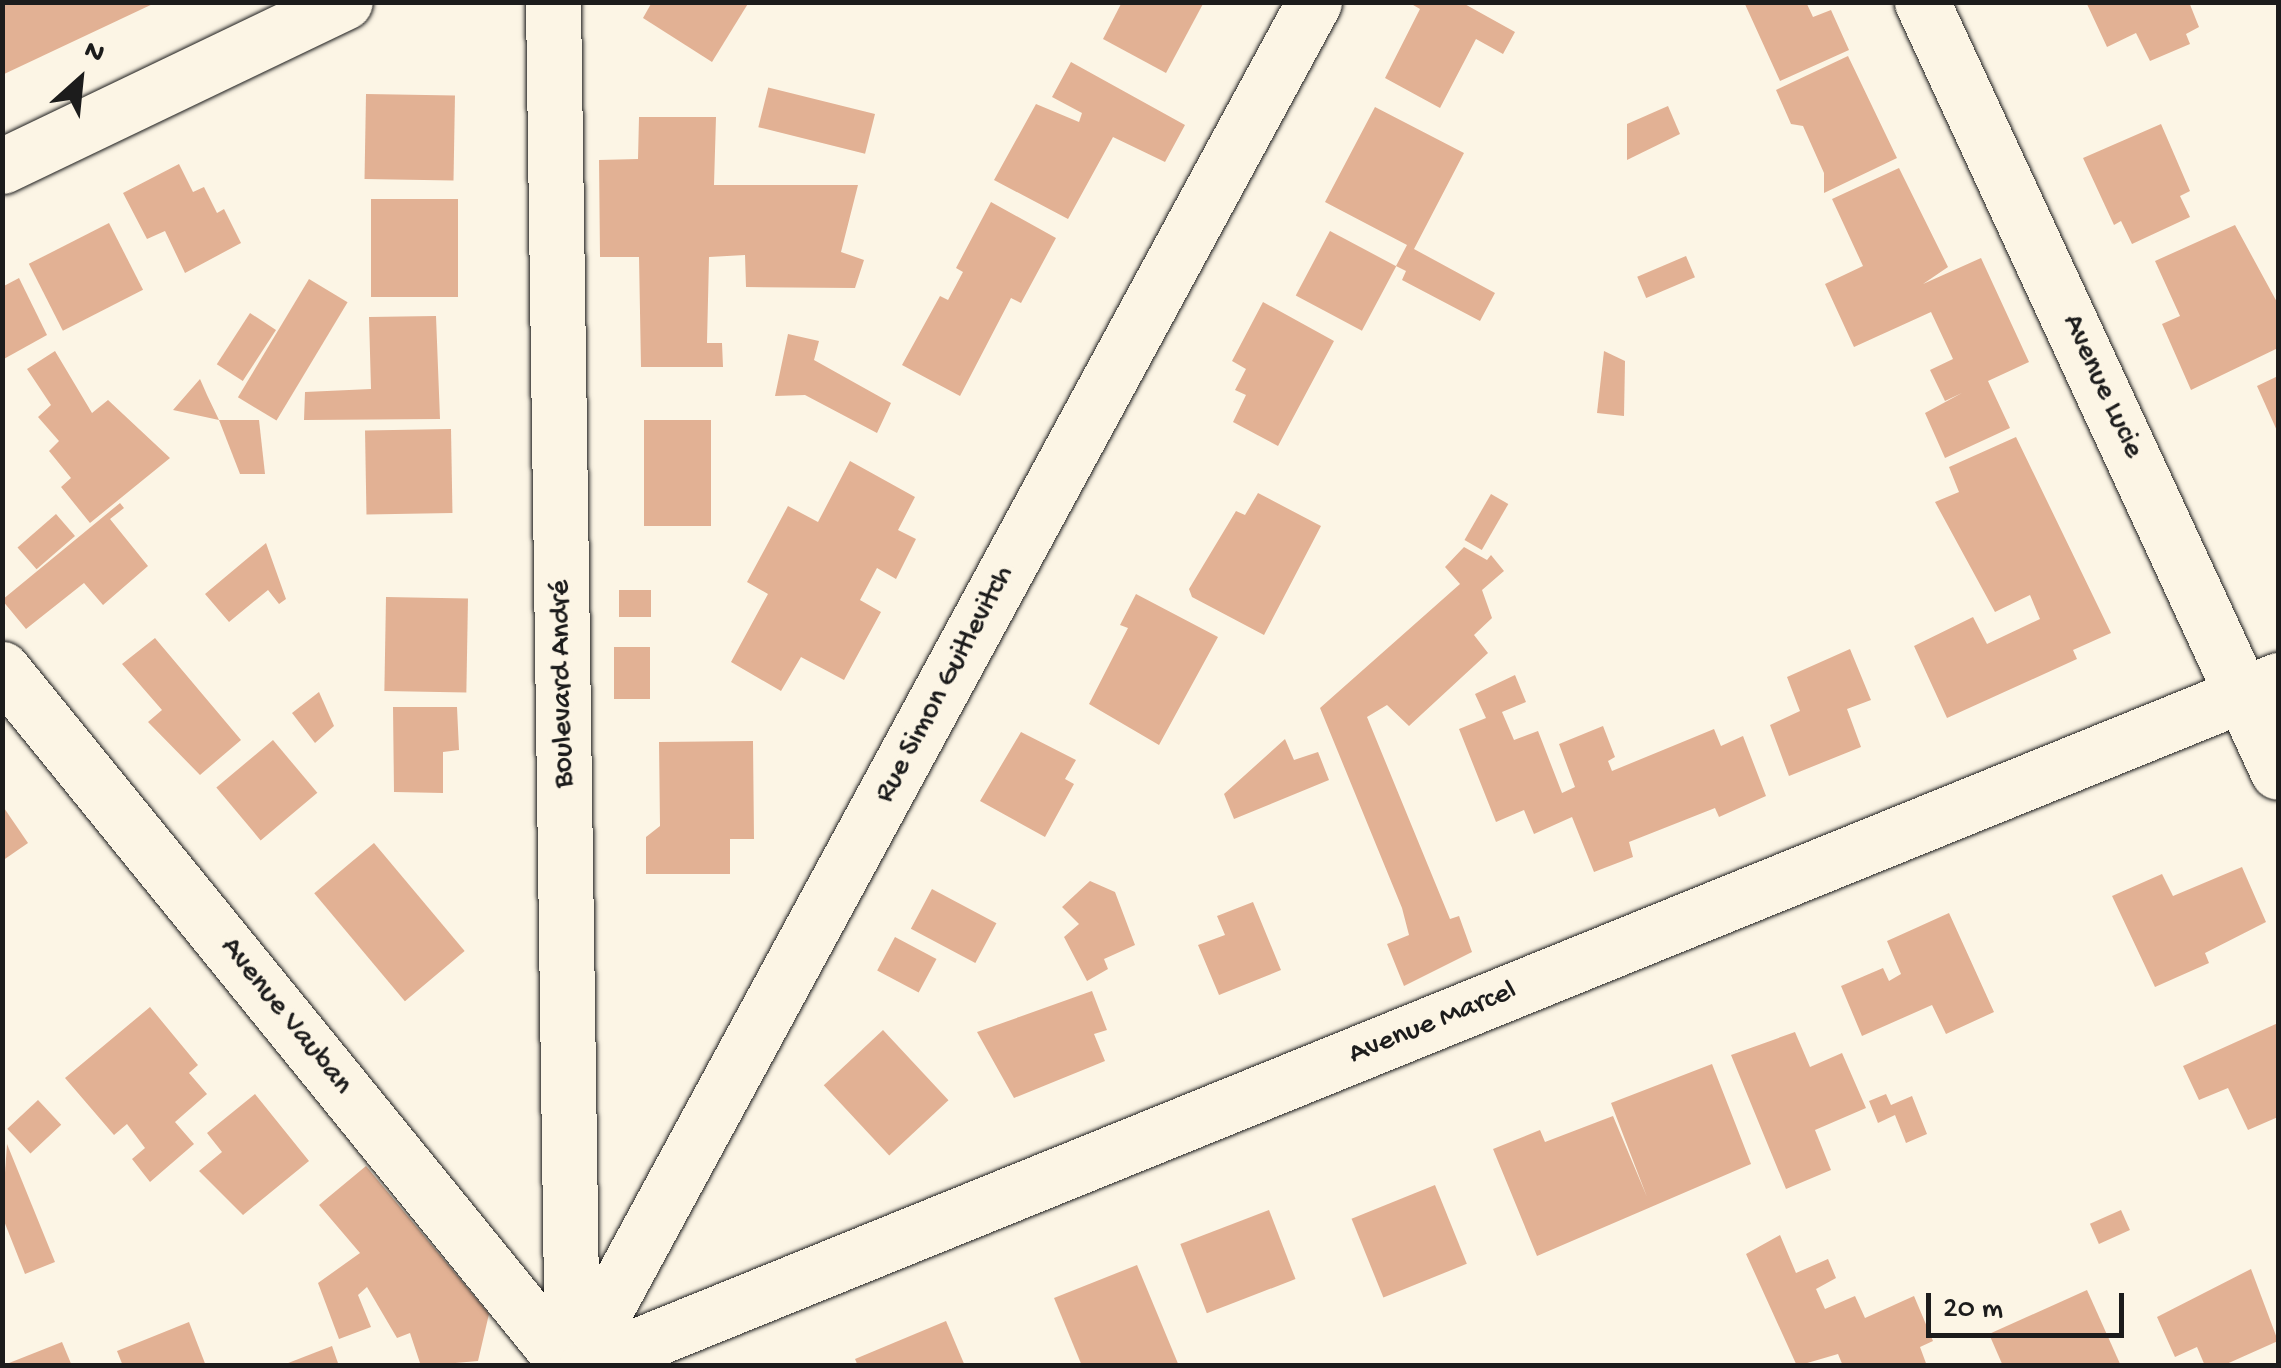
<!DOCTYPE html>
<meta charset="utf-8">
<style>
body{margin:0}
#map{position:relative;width:2281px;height:1368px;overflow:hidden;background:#fcf5e5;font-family:"Gochi Hand",sans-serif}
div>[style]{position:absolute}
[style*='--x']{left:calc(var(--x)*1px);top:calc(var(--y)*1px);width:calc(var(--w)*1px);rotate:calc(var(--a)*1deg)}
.building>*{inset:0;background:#e2b194;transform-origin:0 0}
.roads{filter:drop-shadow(0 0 2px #1c1c1c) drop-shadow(0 0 2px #1c1c1c)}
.street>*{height:55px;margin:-27.5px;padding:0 27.5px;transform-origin:27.5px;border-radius:27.5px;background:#fcf5e5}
span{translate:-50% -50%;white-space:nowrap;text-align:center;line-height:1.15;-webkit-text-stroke:8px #fcf5e5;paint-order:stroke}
.street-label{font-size:30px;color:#1c1c1c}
.frame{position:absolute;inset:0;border:5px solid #1c1c1c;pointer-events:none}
.north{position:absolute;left:30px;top:30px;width:100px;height:100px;-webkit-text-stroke:8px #fcf5e5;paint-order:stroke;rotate:27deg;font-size:28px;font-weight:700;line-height:40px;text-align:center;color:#1c1c1c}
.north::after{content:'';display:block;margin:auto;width:35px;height:45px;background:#1c1c1c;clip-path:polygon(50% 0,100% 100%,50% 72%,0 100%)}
.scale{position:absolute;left:1926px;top:1293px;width:198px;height:45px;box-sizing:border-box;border:5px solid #1c1c1c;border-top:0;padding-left:12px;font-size:30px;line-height:35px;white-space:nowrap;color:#1c1c1c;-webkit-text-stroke:8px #fcf5e5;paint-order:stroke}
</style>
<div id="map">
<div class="building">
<div style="clip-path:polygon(2px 2px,157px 2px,2px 75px)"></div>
<div style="clip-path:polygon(652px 2px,749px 2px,712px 62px,643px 18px)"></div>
<div style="clip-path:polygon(1122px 2px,1204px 2px,1166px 73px,1103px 39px)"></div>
<div style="clip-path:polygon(1408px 2px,1461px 2px,1515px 32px,1503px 54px,1476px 39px,1440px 108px,1385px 78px,1420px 9px)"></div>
<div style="clip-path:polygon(1744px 2px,1806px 2px,1813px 17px,1831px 10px,1849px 50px,1780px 81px)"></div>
<div style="clip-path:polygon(2086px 2px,2189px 2px,2199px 27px,2186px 34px,2190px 44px,2150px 61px,2136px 33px,2107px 47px)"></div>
<div style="clip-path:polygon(1848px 56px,1897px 158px,1824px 193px,1824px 173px,1803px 126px,1791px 124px,1776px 90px)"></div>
<div style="clip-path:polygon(1071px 62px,1185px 125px,1165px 162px,1113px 137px,1068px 219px,994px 180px,1036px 104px,1079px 122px,1082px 113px,1052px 97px)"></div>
<div style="left:366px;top:94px;width:89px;height:85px;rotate:1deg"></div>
<div style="clip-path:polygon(1668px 106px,1680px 134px,1627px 160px,1627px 124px)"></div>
<div style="clip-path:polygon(1375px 107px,1464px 153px,1414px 249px,1495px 293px,1480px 321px,1402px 280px,1406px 271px,1396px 266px,1407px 245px,1325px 202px)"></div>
<div style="left:875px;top:114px;width:41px;height:110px;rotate:104deg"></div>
<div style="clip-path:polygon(639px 117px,716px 117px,714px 185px,858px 185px,841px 252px,864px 260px,855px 288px,746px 287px,745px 255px,709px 257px,707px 343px,722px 343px,723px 367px,641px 367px,639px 257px,600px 257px,599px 160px,638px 159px)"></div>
<div style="clip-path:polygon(2161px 124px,2190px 191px,2180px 196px,2190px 217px,2132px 244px,2121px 221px,2114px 225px,2083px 158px)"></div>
<div style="clip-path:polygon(179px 164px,193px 192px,204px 187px,217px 213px,224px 209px,241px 243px,185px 273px,165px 231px,147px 239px,123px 193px)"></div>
<div style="clip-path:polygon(1899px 168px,1948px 267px,1923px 284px,1981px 258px,2029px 362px,1988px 381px,2010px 428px,1945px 458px,1925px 413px,1962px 393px,1945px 401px,1930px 370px,1953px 359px,1931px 312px,1854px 347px,1825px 284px,1863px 266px,1832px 199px)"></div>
<div style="left:371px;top:199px;width:87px;height:98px"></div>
<div style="clip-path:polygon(991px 202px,1056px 238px,1021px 303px,1011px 298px,960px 396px,902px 365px,940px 296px,948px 300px,963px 272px,956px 268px)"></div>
<div style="left:109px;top:223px;width:75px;height:90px;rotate:63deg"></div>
<div style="clip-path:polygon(2235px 225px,2278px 304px,2278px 348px,2191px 390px,2162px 324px,2180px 316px,2155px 261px)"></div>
<div style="left:1330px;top:231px;width:75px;height:73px;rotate:28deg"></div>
<div style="left:1686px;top:256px;width:23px;height:53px;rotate:67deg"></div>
<div style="clip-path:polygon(19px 278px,47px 335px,2px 360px,2px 287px)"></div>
<div style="left:309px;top:279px;width:45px;height:138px;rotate:31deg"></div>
<div style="clip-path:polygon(1263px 302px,1334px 341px,1278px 446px,1233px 422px,1246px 395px,1235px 390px,1246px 369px,1232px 361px)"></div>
<div style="left:250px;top:313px;width:31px;height:61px;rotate:33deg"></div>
<div style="clip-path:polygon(436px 316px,440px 419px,304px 420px,305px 392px,371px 389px,369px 317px)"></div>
<div style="clip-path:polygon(788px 334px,819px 341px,814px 360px,891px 403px,877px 433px,805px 395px,775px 396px)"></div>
<div style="clip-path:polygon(55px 351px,92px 413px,108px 400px,170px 458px,90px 523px,61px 487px,71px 478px,49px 451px,59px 441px,38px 417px,51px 405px,27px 369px)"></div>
<div style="clip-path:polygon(1604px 351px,1625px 361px,1624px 416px,1597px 413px)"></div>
<div style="clip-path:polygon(2278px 376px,2278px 433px,2257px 386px)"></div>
<div style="clip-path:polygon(200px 379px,207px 395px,219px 420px,173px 410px)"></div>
<div style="clip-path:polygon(219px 420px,259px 420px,265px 474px,240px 474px)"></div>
<div style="left:711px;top:420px;width:106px;height:67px;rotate:90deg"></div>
<div style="left:451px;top:429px;width:84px;height:86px;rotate:89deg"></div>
<div style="clip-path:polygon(2016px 437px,2111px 633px,2073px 650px,2077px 659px,1947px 718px,1914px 646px,1973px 617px,1987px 644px,2040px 619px,2030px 595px,1995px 612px,1935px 502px,1959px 492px,1949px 467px)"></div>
<div style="clip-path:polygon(850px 461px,915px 497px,898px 530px,916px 539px,896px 579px,877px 568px,860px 600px,881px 612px,844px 680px,801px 657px,781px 691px,731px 662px,768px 594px,747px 582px,788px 506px,818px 522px)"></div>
<div style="clip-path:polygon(1258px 493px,1321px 526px,1264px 635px,1192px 597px,1189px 589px,1236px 511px,1245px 515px)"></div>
<div style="left:1491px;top:494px;width:20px;height:53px;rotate:30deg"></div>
<div style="clip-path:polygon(120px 503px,124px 508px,110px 519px,148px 566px,103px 605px,84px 583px,26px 629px,2px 600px)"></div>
<div style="left:56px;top:514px;width:29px;height:51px;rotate:49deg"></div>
<div style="clip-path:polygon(266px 543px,286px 599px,279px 604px,268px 590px,229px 622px,205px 594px)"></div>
<div style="clip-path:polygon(1464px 547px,1487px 560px,1491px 555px,1504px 571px,1482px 590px,1492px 618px,1474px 635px,1488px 653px,1409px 726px,1387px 705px,1367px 717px,1450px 919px,1459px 916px,1472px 952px,1404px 986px,1387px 944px,1409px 935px,1402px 908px,1320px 708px,1460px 584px,1445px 567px)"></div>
<div style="left:619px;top:590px;width:32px;height:27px"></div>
<div style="clip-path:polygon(1136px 594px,1218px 637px,1159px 745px,1089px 704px,1128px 628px,1120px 625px)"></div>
<div style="left:386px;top:597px;width:82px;height:94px;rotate:1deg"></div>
<div style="clip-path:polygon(155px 638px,241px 740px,200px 775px,148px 722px,162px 710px,122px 664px)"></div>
<div style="left:614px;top:647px;width:36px;height:52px"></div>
<div style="clip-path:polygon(1850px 649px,1871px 700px,1847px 709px,1861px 747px,1789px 776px,1770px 725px,1800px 711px,1787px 677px)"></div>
<div style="clip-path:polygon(1515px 675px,1526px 702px,1502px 712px,1514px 740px,1538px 731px,1562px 793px,1575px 787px,1559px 744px,1603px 726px,1615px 757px,1608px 761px,1612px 771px,1714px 729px,1721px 746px,1743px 736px,1766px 796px,1719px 817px,1715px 808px,1629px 842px,1633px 857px,1594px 872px,1572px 817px,1534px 834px,1524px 810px,1496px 822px,1459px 729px,1486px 718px,1475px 694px)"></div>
<div style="clip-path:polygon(319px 692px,334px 726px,315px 743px,292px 713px)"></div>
<div style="clip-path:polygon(393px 707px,457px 707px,459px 750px,443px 752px,443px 793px,394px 792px)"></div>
<div style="clip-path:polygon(1021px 732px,1076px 760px,1065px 779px,1074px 784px,1045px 837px,980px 801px)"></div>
<div style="clip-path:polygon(1285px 739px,1294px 760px,1318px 752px,1329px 780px,1234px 819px,1224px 794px)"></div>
<div style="left:273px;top:740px;width:69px;height:74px;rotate:50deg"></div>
<div style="clip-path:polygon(753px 741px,754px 839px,730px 839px,730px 874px,646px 874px,646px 837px,660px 826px,659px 742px)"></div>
<div style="clip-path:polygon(2px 805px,28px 843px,2px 861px)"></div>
<div style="left:374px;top:843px;width:141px;height:78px;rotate:50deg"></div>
<div style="clip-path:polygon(2242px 867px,2266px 922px,2205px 953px,2209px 963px,2155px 987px,2112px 896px,2162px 874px,2173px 896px)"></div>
<div style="clip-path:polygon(1090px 881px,1115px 892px,1135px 945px,1104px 959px,1108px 969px,1087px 981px,1064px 937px,1079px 924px,1062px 907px)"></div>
<div style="left:932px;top:889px;width:73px;height:45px;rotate:28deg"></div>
<div style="clip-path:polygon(1253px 902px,1281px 970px,1219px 995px,1198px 945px,1225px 935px,1217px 916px)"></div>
<div style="clip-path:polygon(1949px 913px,1994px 1012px,1946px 1034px,1932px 1005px,1862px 1036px,1841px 986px,1883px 968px,1889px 981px,1901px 974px,1887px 941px)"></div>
<div style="left:895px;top:937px;width:47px;height:38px;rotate:28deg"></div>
<div style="clip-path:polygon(1092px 991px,1107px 1030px,1094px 1034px,1105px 1061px,1014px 1098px,977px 1032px)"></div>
<div style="clip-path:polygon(150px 1007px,198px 1065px,189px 1073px,207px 1094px,175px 1122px,194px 1144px,150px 1182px,132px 1159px,145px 1148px,127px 1124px,114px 1135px,65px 1078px)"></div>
<div style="clip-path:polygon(2278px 1023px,2278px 1117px,2248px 1130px,2228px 1088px,2199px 1100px,2183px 1066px)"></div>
<div style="left:883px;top:1030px;width:96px;height:81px;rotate:47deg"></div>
<div style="clip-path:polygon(1795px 1032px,1810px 1067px,1842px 1053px,1866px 1108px,1815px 1130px,1831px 1170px,1786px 1189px,1731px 1055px)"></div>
<div style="clip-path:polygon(1712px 1064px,1751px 1164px,1537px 1256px,1493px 1149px,1540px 1130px,1545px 1142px,1613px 1116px,1647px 1197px,1611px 1103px)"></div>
<div style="clip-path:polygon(255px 1094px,309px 1161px,243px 1215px,199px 1171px,222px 1152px,207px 1133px)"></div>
<div style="clip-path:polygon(1886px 1094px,1891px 1105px,1912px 1096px,1927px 1134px,1906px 1143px,1895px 1115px,1878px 1123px,1869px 1101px)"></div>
<div style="left:38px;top:1100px;width:34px;height:42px;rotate:47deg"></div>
<div style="clip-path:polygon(7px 1144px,55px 1262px,25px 1274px,2px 1216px)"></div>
<div style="clip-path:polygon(366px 1166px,489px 1314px,478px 1361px,421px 1366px,410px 1333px,397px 1338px,367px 1287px,358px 1295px,371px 1327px,339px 1339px,318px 1283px,360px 1253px,319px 1205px)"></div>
<div style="left:1435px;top:1185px;width:85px;height:90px;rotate:68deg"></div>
<div style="left:1269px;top:1210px;width:74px;height:95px;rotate:69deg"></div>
<div style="left:2121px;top:1210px;width:22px;height:34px;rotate:66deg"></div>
<div style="clip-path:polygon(1780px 1235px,1796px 1273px,1828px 1259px,1836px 1278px,1816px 1289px,1825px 1309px,1855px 1296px,1865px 1318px,1914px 1296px,1933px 1341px,1920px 1347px,1927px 1366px,1843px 1366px,1838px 1354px,1797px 1366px,1746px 1254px)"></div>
<div style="clip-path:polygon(1137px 1265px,1179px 1366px,1082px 1366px,1054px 1298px)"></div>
<div style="clip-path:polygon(2251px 1269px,2278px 1341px,2222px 1366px,2205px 1366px,2197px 1347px,2175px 1357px,2157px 1317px)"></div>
<div style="clip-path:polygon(2087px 1290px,2121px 1366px,2003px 1366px,1989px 1334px)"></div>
<div style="clip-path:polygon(946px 1321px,965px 1366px,858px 1366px,855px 1359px)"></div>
<div style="clip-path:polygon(189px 1322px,206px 1366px,123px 1366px,117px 1351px)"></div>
<div style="clip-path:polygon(62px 1342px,72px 1366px,4px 1366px,4px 1365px)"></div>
<div style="clip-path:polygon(332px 1346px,339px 1366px,283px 1366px,283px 1365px)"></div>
</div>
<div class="roads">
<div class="street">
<div style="--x:553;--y:2;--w:1364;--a:89.2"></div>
<div style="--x:1922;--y:2;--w:848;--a:65.19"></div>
<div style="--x:2;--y:166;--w:380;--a:-25.6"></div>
<div style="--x:2;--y:669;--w:898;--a:50.92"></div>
<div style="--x:575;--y:1366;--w:1551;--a:-61.55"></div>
<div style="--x:587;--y:1366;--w:1825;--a:-22.08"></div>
</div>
</div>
<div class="street-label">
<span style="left:2101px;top:387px;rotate:65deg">Avenue Lucie</span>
<span style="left:564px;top:684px;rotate:-91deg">Boulevard André</span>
<span style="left:946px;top:685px;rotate:-62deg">Rue Simon Guitlevitch</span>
<span style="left:285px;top:1017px;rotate:51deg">Avenue Vauban</span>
<span style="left:1433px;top:1024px;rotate:-22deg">Avenue Marcel</span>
</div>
<div class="frame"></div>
<div class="north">N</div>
<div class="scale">20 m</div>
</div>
